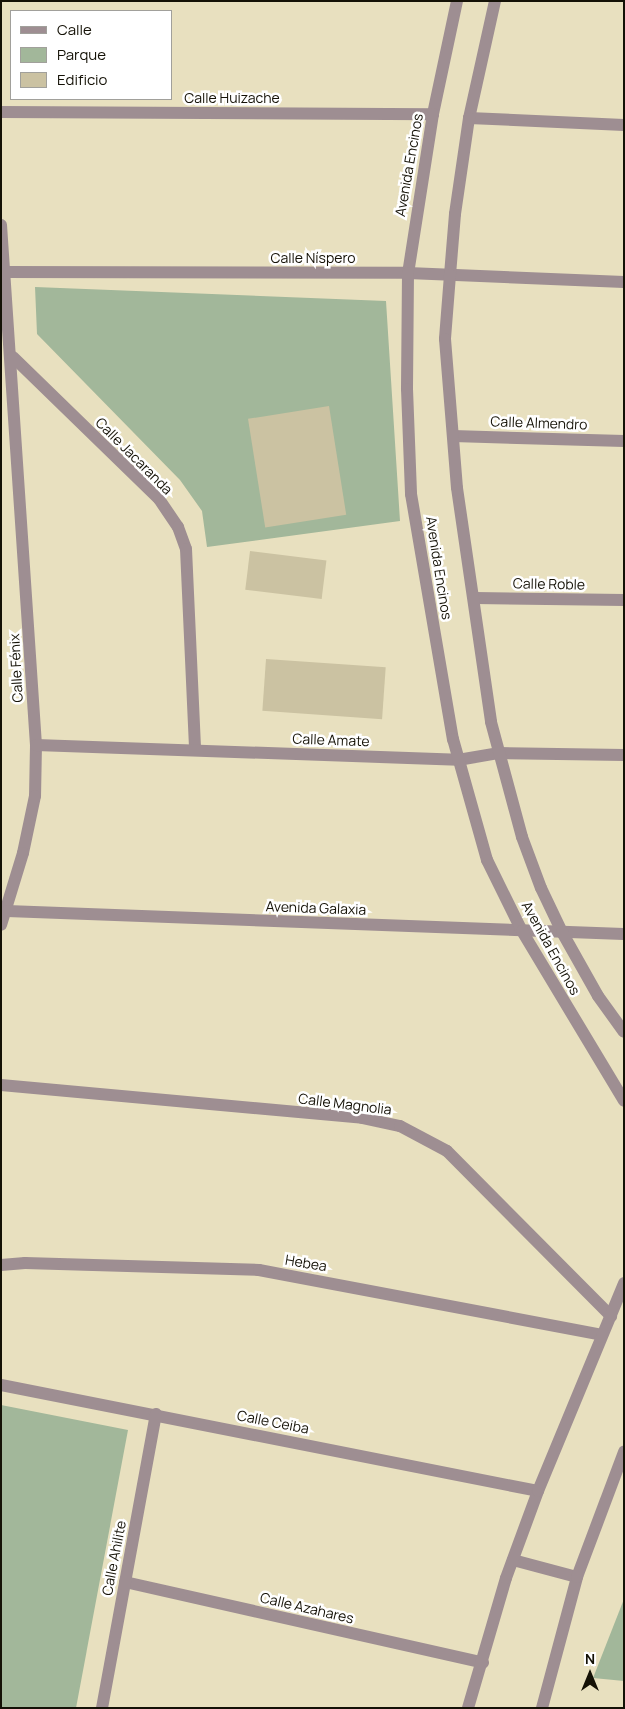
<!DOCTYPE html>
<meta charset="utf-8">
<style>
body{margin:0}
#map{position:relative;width:625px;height:1709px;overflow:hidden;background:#e8e0bf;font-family:Manrope,sans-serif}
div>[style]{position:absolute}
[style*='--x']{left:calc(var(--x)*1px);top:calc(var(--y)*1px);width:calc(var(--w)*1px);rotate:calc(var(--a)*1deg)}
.green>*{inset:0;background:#a2b79a}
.building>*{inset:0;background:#cbc2a2;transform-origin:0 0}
.minor>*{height:12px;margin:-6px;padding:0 6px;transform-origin:6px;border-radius:6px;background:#9e8e92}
.tertiary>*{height:12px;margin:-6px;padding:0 6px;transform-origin:6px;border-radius:6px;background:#9e8e92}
span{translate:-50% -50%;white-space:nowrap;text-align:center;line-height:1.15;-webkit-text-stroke:5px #fff;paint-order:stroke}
.street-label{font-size:14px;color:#141106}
.frame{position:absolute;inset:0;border:2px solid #141106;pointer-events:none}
.legend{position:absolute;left:10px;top:10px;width:162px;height:90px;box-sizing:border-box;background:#fff;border:1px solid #a1a09b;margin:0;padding:6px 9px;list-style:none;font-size:15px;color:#141106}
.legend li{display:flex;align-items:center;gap:10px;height:25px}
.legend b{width:25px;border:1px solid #a1a09b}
.north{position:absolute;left:565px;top:1649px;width:50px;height:50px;-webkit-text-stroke:4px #fff;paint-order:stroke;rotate:0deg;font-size:14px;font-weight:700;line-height:20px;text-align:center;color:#141106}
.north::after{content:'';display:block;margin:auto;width:18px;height:22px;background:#141106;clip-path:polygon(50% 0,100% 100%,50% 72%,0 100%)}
</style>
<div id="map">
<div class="green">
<div style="clip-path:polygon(35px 287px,386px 301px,400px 521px,207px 547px,202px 511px,180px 480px,37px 334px)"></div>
<div style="clip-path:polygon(1px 1405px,128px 1430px,76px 1708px,1px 1708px)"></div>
<div style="clip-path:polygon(624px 1599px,624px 1681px,593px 1678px)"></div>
</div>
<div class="building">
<div style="left:329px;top:406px;width:110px;height:82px;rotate:81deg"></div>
<div style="left:250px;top:551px;width:77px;height:39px;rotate:7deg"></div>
<div style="left:266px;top:659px;width:120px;height:52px;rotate:4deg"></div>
</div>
<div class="minor">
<div style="--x:1;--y:112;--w:432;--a:0.3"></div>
<div style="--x:469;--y:118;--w:155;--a:2.6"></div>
<div style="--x:1;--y:225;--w:521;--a:86.15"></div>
<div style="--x:36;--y:745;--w:51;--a:91.1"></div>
<div style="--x:35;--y:796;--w:58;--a:101.9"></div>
<div style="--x:23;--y:853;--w:75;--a:107"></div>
<div style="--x:2;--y:272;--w:406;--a:0.1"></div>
<div style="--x:408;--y:273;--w:216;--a:2.4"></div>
<div style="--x:13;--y:357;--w:204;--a:44.2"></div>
<div style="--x:159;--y:499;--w:34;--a:56"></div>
<div style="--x:178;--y:527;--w:23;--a:70"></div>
<div style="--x:186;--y:549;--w:201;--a:87.4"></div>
<div style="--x:453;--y:436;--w:171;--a:1.7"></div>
<div style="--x:475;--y:598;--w:149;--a:0.8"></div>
<div style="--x:36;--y:745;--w:422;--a:2"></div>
<div style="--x:458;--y:760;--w:42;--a:-9.7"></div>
<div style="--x:499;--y:753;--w:125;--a:0.9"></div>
<div style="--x:7;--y:911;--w:617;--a:2.13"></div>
<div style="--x:1;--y:1085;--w:363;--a:5.2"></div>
<div style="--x:362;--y:1118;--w:39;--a:12"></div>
<div style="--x:400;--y:1126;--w:53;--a:28"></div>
<div style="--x:447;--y:1151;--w:233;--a:45.2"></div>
<div style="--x:1;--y:1265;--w:24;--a:-5"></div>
<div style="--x:25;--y:1263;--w:234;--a:1.7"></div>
<div style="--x:259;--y:1270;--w:349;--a:10.7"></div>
<div style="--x:1;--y:1385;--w:547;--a:11.17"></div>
<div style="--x:125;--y:1582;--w:367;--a:12.7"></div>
<div style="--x:102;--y:1708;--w:299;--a:-79.6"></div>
</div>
<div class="tertiary">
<div style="--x:457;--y:1;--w:116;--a:102"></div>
<div style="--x:433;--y:114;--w:161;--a:98.9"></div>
<div style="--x:408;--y:273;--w:116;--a:90.5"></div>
<div style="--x:407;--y:389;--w:105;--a:87.8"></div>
<div style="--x:411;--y:494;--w:249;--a:80.3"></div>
<div style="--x:453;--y:739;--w:126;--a:74.3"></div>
<div style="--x:487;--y:860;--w:79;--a:63.8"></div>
<div style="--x:522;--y:931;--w:198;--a:59"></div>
<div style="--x:495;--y:1;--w:120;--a:102.5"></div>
<div style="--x:469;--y:118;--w:97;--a:98.3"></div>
<div style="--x:455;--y:214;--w:61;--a:94.7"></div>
<div style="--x:450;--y:275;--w:64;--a:94.5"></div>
<div style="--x:445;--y:339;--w:149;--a:85.4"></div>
<div style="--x:457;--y:488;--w:236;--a:81.7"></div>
<div style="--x:491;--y:722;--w:119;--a:74.9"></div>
<div style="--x:522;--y:837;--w:54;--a:69.6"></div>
<div style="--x:541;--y:888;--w:49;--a:64.5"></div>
<div style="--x:562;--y:932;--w:73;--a:60.6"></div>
<div style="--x:598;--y:996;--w:44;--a:54.2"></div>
<div style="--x:513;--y:1560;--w:66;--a:14.9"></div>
<div style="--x:468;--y:1708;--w:135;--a:-73.7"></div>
<div style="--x:506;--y:1578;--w:93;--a:-69.8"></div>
<div style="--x:538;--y:1491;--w:225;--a:-67.5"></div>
<div style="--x:542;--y:1708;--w:136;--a:-75"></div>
<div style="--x:577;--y:1577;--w:134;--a:-69.4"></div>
</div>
<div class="street-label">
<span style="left:232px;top:98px">Calle Huizache</span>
<span style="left:409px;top:165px;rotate:-80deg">Avenida Encinos</span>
<span style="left:313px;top:258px">Calle Níspero</span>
<span style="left:539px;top:423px;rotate:2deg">Calle Almendro</span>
<span style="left:134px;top:456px;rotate:45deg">Calle Jacaranda</span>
<span style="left:439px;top:568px;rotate:81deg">Avenida Encinos</span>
<span style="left:549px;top:584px;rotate:1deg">Calle Roble</span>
<span style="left:16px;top:668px;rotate:-93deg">Calle Fénix</span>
<span style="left:331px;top:740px;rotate:2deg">Calle Amate</span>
<span style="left:316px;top:908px;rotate:2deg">Avenida Galaxia</span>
<span style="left:551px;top:948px;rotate:61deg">Avenida Encinos</span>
<span style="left:345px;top:1104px;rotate:7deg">Calle Magnolia</span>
<span style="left:306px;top:1263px;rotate:9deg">Hebea</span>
<span style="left:273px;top:1422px;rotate:11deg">Calle Ceiba</span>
<span style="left:114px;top:1558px;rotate:-79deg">Calle Ahilite</span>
<span style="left:307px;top:1608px;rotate:13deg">Calle Azahares</span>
</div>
<div class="frame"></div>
<ul class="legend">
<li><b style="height:6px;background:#9e8e92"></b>Calle</li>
<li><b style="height:14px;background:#a2b79a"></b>Parque</li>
<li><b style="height:14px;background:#cbc2a2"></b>Edificio</li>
</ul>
<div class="north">N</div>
</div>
